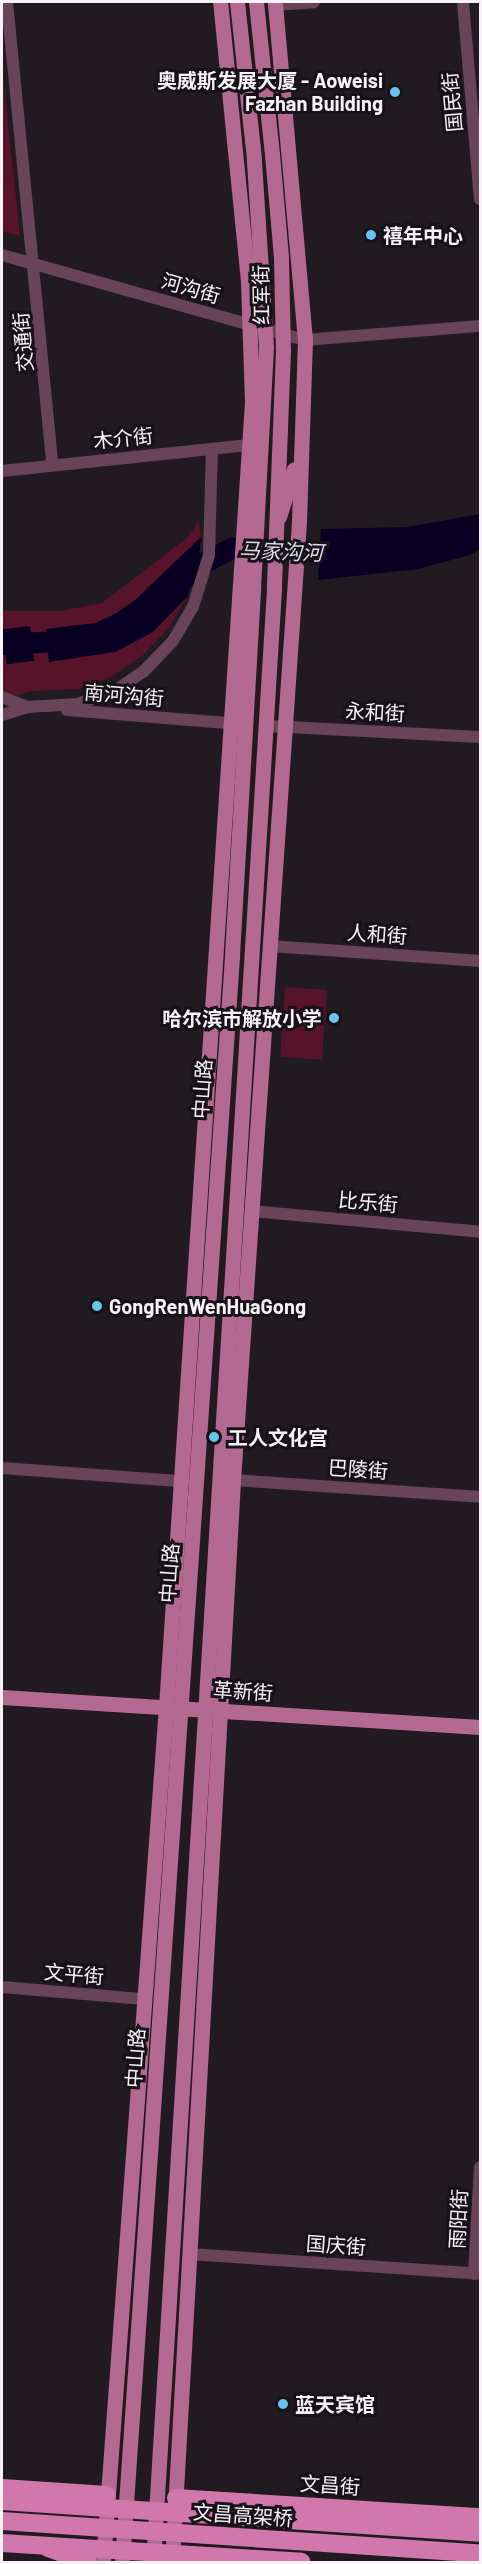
<!DOCTYPE html>
<meta charset="utf-8">
<style>
body{margin:0}
#map{position:relative;width:482px;height:2564px;overflow:hidden;background:#211b21;font-family:Barlow,"Noto Sans SC",sans-serif}
div>[style]{position:absolute}
[style*='--x']{left:calc(var(--x)*1px);top:calc(var(--y)*1px);width:calc(var(--w)*1px);rotate:calc(var(--a)*1deg)}
.green>*{inset:0;background:#571329;transform-origin:0 0}
.water>*{inset:0;background:#080022;transform-origin:0 0}
.river>*{height:21px;margin:-10.5px;padding:0 10.5px;transform-origin:10.5px;border-radius:10.5px;background:#080022}
.minor>*{height:12px;margin:-6px;padding:0 6px;transform-origin:6px;border-radius:6px;background:#694458}
.major>*{height:15px;margin:-7.5px;padding:0 7.5px;transform-origin:7.5px;border-radius:7.5px;background:#b46993}
.highway>*{height:18px;margin:-9px;padding:0 9px;transform-origin:9px;border-radius:9px;background:#d177ab}
.major-bridge>*{height:15px;margin:-7.5px;padding:0 7.5px;transform-origin:7.5px;border-radius:7.5px;background:#b46993}
.highway-bridge>*{height:18px;margin:-9px;padding:0 9px;transform-origin:9px;border-radius:9px;background:#d177ab}
.dots>*{width:16px;height:16px;translate:-50% -50%;box-sizing:border-box;border:3px solid #171217;border-radius:50%}
span{translate:-50% -50%;white-space:nowrap;text-align:center;line-height:1.15;-webkit-text-stroke:6px #171217;paint-order:stroke}
.poi-label{font-size:20px;color:#f6f2f6;font-weight:700}
.right{translate:-100% -50%;text-align:right}
.left{translate:0 -50%;text-align:left}
.street-label{font-size:20px;color:#f6f2f6}
.water-label{font-size:21px;color:#dcdbf2;font-style:italic}
.frame{position:absolute;inset:0;border:3px solid #f6f2f6;pointer-events:none}
</style>
<div id="map">
<div class="green">
<div style="clip-path:polygon(2px 68px,20px 236px,2px 231px)"></div>
<div style="clip-path:polygon(199px 521px,201px 537px,187px 597px,169px 628px,142px 656px,109px 678px,77px 689px,30px 691px,2px 701px,2px 611px,61px 611px,102px 603px,187px 538px)"></div>
<div style="left:285px;top:987px;width:42px;height:70px;rotate:4deg"></div>
</div>
<div class="water">
<div style="clip-path:polygon(480px 514px,480px 550px,466px 556px,418px 569px,318px 580px,321px 529px,407px 527px)"></div>
<div style="clip-path:polygon(201px 537px,199px 559px,187px 597px,153px 632px,115px 652px,49px 662px,46px 629px,95px 623px,115px 614px,135px 600px)"></div>
<div style="left:30px;top:626px;width:35px;height:28px;rotate:83deg"></div>
</div>
<div class="river">
<div style="--x:178;--y:584;--w:24;--a:-45"></div>
<div style="--x:195;--y:567;--w:41;--a:-27.8"></div>
<div style="--x:231;--y:548;--w:116;--a:2"></div>
<div style="--x:2;--y:644;--w:74;--a:-3.1"></div>
</div>
<div class="minor">
<div style="--x:7;--y:2;--w:465;--a:84.4"></div>
<div style="--x:463;--y:2;--w:198;--a:85.1"></div>
<div style="--x:275;--y:5;--w:39;--a:-4"></div>
<div style="--x:2;--y:255;--w:315;--a:15.7"></div>
<div style="--x:305;--y:340;--w:176;--a:-4.6"></div>
<div style="--x:2;--y:471;--w:248;--a:-6"></div>
<div style="--x:2;--y:697;--w:27;--a:22"></div>
<div style="--x:27;--y:707;--w:51;--a:-3.4"></div>
<div style="--x:78;--y:704;--w:40;--a:-20.2"></div>
<div style="--x:116;--y:690;--w:32;--a:-34"></div>
<div style="--x:143;--y:672;--w:43;--a:-45.9"></div>
<div style="--x:173;--y:641;--w:39;--a:-60"></div>
<div style="--x:193;--y:607;--w:54;--a:-72.9"></div>
<div style="--x:209;--y:555;--w:106;--a:-88.4"></div>
<div style="--x:67;--y:710;--w:172;--a:4.7"></div>
<div style="--x:2;--y:715;--w:28;--a:-17"></div>
<div style="--x:268;--y:726;--w:212;--a:3"></div>
<div style="--x:270;--y:946;--w:211;--a:4.1"></div>
<div style="--x:251;--y:1211;--w:230;--a:5.2"></div>
<div style="--x:2;--y:1468;--w:177;--a:4.2"></div>
<div style="--x:233;--y:1480;--w:248;--a:3.9"></div>
<div style="--x:2;--y:1987;--w:142;--a:4.9"></div>
<div style="--x:189;--y:2254;--w:292;--a:3.9"></div>
<div style="--x:474;--y:2274;--w:107;--a:-86.8"></div>
</div>
<div class="major">
<div style="--x:237;--y:2;--w:158;--a:83.8"></div>
<div style="--x:256;--y:2;--w:153;--a:84"></div>
<div style="--x:279;--y:517;--w:50;--a:-72.6"></div>
<div style="--x:2;--y:1697;--w:479;--a:3.6"></div>
<div style="--x:103;--y:2562;--w:857;--a:-85.79"></div>
<div style="--x:166;--y:1707;--w:1308;--a:-86.23"></div>
<div style="--x:252;--y:402;--w:121;--a:-91.9"></div>
<div style="--x:248;--y:281;--w:280;--a:-95.7"></div>
<div style="--x:122;--y:2562;--w:1611;--a:-86.08"></div>
<div style="--x:232;--y:955;--w:369;--a:-86.7"></div>
<div style="--x:153;--y:2562;--w:1978;--a:-86.49"></div>
<div style="--x:172;--y:2562;--w:1084;--a:-86.77"></div>
<div style="--x:233;--y:1480;--w:961;--a:-86.06"></div>
<div style="--x:299;--y:521;--w:181;--a:-88.1"></div>
<div style="--x:305;--y:340;--w:339;--a:-95.1"></div>
</div>
<div class="highway">
<div style="--x:2;--y:2488;--w:105;--a:3.8"></div>
<div style="--x:176;--y:2498;--w:305;--a:3.6"></div>
<div style="--x:48;--y:2548;--w:42;--a:19.3"></div>
</div>
<div class="major-bridge">
<div style="--x:272;--y:154;--w:103;--a:85"></div>
<div style="--x:281;--y:257;--w:93;--a:88.8"></div>
<div style="--x:283;--y:350;--w:238;--a:92.2"></div>
<div style="--x:253;--y:587;--w:240;--a:-86.9"></div>
<div style="--x:266;--y:347;--w:188;--a:-93.7"></div>
</div>
<div class="highway-bridge">
<div style="--x:2;--y:2501;--w:479;--a:3.8"></div>
<div style="--x:2;--y:2521;--w:479;--a:3.9"></div>
<div style="--x:2;--y:2543;--w:300;--a:3.6"></div>
</div>
<div class="dots">
<div style="left:395px;top:92px;background:#65c5ee"></div>
<div style="left:371px;top:235px;background:#65c5ee"></div>
<div style="left:334px;top:1018px;background:#65c5ee"></div>
<div style="left:97px;top:1306px;background:#65c5ee"></div>
<div style="left:214px;top:1437px;background:#65c5ee"></div>
<div style="left:283px;top:2404px;background:#65c5ee"></div>
</div>
<div class="poi-label">
<span class="right" style="left:383px;top:92px">奥威斯发展大厦 - Aoweisi<br>Fazhan Building</span>
<span class="left" style="left:383px;top:235px">禧年中心</span>
<span class="right" style="left:322px;top:1018px">哈尔滨市解放小学</span>
<span class="left" style="left:109px;top:1306px">GongRenWenHuaGong</span>
<span class="left" style="left:228px;top:1437px">工人文化宫</span>
<span class="left" style="left:295px;top:2404px">蓝天宾馆</span>
</div>
<div class="street-label">
<span style="left:452px;top:102px;rotate:-95deg">国民街</span>
<span style="left:191px;top:288px;rotate:16deg">河沟街</span>
<span style="left:261px;top:295px;rotate:-91deg">红军街</span>
<span style="left:23px;top:342px;rotate:-95deg">交通街</span>
<span style="left:123px;top:438px;rotate:-6deg">木介街</span>
<span style="left:124px;top:695px;rotate:5deg">南河沟街</span>
<span style="left:375px;top:712px;rotate:3deg">永和街</span>
<span style="left:377px;top:934px;rotate:4deg">人和街</span>
<span style="left:202px;top:1089px;rotate:-86deg">中山路</span>
<span style="left:368px;top:1202px;rotate:5deg">比乐街</span>
<span style="left:358px;top:1469px;rotate:4deg">巴陵街</span>
<span style="left:169px;top:1573px;rotate:-86deg">中山路</span>
<span style="left:243px;top:1691px;rotate:4deg">革新街</span>
<span style="left:74px;top:1974px;rotate:5deg">文平街</span>
<span style="left:135px;top:2058px;rotate:-86deg">中山路</span>
<span style="left:458px;top:2219px;rotate:-87deg">雨阳街</span>
<span style="left:336px;top:2245px;rotate:4deg">国庆街</span>
<span style="left:330px;top:2485px;rotate:4deg">文昌街</span>
<span style="left:243px;top:2515px;rotate:4deg">文昌高架桥</span>
</div>
<div class="water-label">
<span style="left:281px;top:551px;rotate:2deg">马家沟河</span>
</div>
<div class="frame"></div>
</div>
